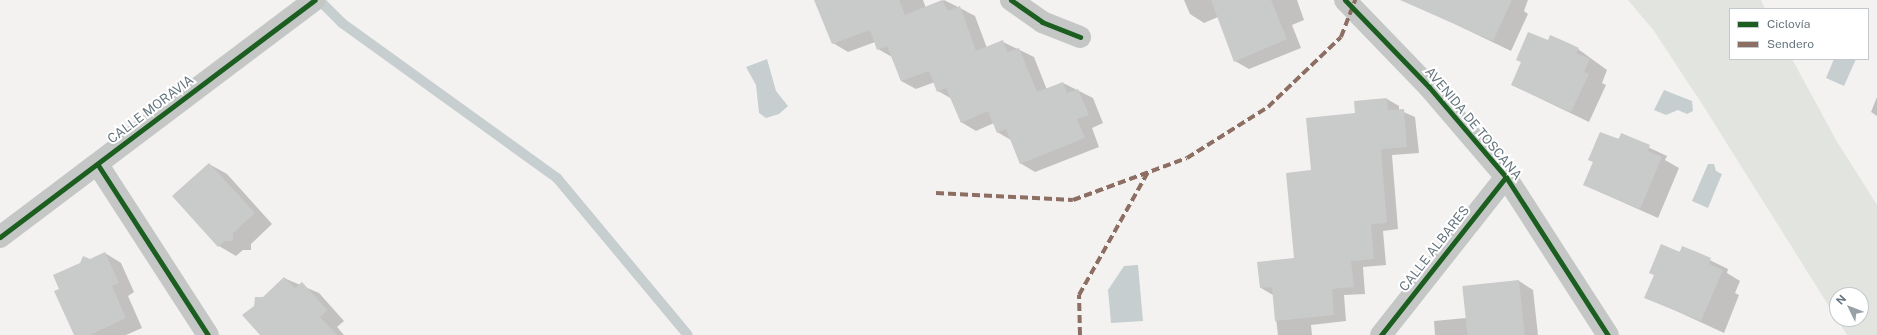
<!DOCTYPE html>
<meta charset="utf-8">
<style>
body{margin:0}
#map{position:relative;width:1877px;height:335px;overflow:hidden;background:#f3f2f1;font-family:"Public Sans",sans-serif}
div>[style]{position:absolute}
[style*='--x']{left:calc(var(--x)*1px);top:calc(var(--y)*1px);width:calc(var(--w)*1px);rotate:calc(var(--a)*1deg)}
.green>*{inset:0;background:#e1e4df}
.water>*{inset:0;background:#c6ced0}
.shadow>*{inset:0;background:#0003}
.stream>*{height:10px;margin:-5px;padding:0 5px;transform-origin:5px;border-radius:5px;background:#c6ced0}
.building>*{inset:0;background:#c9caca;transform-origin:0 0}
.street>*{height:22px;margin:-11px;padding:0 11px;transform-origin:11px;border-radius:11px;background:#c5c7c7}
.quiet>*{height:4px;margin-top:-2px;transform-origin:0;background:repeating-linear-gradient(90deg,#8d6e63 0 8px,transparent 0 12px)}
.cycleway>*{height:5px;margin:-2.5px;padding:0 2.5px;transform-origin:2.5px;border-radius:2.5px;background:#1b5e20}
span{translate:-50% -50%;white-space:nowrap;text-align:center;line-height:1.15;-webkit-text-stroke:4px #fff;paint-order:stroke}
.street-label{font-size:13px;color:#66757e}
.legend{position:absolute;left:1729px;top:8px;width:140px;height:52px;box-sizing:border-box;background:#fff;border:1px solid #c2c8cb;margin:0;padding:5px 7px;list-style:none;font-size:12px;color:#66757e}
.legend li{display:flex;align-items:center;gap:8px;height:20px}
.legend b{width:20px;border:1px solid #c2c8cb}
.north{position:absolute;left:1829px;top:287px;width:40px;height:40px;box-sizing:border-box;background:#fff;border:1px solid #c2c8cb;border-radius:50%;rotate:313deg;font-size:11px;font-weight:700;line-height:16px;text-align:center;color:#66757e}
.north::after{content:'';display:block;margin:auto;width:14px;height:18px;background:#97a1a6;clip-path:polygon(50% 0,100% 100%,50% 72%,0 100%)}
</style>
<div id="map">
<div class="green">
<div style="clip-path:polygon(evenodd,1628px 0,1761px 0,1765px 9px,1730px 9px,1730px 59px,1792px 59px,1836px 140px,1877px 205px,1877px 335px,1847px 335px,1704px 107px,1654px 31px,1628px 0,1837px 295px,1861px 295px,1861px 319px,1837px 319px,1837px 295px)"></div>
</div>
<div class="water">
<div style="clip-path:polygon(767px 59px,776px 91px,788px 106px,779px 114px,766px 118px,759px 113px,756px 85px,746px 67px)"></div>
<div style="clip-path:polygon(1834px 59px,1856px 59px,1844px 86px,1826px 78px)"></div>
<div style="clip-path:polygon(1664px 90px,1692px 101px,1693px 111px,1687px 114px,1678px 110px,1666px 115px,1654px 110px)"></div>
<div style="clip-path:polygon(1708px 164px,1714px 164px,1716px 171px,1722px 174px,1708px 208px,1692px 201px)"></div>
<div style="clip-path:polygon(1138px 265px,1143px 321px,1111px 323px,1108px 290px,1124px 266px)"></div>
</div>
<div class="shadow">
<div style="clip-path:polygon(815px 0,923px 0,926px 8px,944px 0,960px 8px,975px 16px,987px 48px,1003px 42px,1034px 57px,1047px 90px,1063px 83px,1093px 98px,1103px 123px,1092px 128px,1099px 147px,1035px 172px,1020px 163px,1011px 140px,997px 132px,994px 123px,976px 131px,961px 122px,952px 99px,938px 91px,935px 82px,916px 89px,901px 81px,892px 57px,878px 49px,875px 42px,848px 52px,833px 43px)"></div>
<div style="clip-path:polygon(1184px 0,1297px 0,1304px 20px,1292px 25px,1301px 48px,1249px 69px,1235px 61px,1218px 17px,1204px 23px,1190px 14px)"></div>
<div style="clip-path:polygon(1440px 0,1528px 0,1524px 11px,1528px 14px,1511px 51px,1434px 14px)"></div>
<div style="clip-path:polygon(1548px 42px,1578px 49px,1607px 70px,1602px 83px,1606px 85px,1589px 122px,1512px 85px)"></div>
<div style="clip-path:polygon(1877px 97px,1877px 116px,1871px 112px)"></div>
<div style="clip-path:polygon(1387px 99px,1399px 106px,1399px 110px,1415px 117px,1419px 153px,1392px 155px,1398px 229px,1383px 231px,1386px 265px,1363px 267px,1365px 294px,1344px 295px,1346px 321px,1311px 325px,1312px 335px,1278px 335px,1273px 295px,1261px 288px,1296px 259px,1312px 171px,1356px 114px)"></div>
<div style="clip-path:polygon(1622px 135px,1667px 156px,1665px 160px,1679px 168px,1658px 218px,1584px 185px,1594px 162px)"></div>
<div style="clip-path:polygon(209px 164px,227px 174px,272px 224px,251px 244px,251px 250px,243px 250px,236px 256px,219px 246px)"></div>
<div style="clip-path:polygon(1683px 247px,1728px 269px,1727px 273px,1740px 281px,1735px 293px,1739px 295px,1724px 333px,1646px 297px)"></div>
<div style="clip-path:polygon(105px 253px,121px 263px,134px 292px,128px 296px,142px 328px,126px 335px,75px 335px,60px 290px,90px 260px)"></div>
<div style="clip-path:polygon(284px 278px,319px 293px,344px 321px,337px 327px,344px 335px,261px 335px,263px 298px)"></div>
<div style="clip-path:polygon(1519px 281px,1533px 290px,1538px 335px,1435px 335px,1434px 321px,1466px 318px)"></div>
</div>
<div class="stream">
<div style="--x:319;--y:0;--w:33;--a:45"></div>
<div style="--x:342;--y:23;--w:265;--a:35.8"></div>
<div style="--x:557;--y:178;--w:204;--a:50.2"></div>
</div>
<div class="building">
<div style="clip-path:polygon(814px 0,899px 0,905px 15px,942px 0,948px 11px,960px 6px,976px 51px,1003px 40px,1007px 52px,1019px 48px,1037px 92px,1063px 82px,1067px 93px,1078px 89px,1089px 115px,1077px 119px,1085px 138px,1020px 164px,1006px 129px,997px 133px,988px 111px,961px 123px,946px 88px,937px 92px,929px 71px,901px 81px,887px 46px,877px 50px,870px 30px,832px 44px)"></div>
<div style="clip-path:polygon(1211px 0,1271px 0,1287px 39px,1234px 62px)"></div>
<div style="clip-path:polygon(1400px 0,1512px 0,1493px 41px)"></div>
<div style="clip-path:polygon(1528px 32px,1548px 40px,1550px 35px,1564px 41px,1579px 48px,1576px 53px,1590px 59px,1584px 72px,1589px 74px,1571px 112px,1511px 85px,1521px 62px,1516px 60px)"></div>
<div style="clip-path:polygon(1387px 98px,1388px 110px,1404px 109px,1407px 147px,1381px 149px,1387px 223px,1371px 224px,1374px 259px,1351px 261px,1354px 287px,1332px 289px,1334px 315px,1275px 321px,1272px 287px,1260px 288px,1257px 262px,1294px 258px,1286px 173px,1311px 170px,1306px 118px,1355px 113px,1354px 101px)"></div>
<div style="clip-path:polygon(1600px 132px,1619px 139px,1621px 133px,1650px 145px,1648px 151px,1662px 157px,1640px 209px,1583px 185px,1593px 162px,1588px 160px)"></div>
<div style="clip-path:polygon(209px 163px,255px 213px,233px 233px,233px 241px,225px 241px,218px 247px,172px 196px)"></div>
<div style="clip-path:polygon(1661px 244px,1680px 252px,1682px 246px,1697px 252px,1711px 258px,1709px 264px,1723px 270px,1701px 321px,1644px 298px,1654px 275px,1649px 273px)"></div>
<div style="clip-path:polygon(105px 252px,119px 283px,112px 286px,126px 318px,90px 335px,74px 335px,54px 291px,59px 289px,53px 275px,80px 263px,83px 256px,90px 259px)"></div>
<div style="clip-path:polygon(284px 277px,295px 288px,302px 282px,327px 310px,320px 317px,337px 335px,260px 335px,242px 315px,254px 306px,255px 297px,263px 297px)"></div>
<div style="left:1519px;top:280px;width:55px;height:57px;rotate:84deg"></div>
</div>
<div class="street">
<div style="--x:1011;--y:0;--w:38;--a:35"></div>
<div style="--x:1042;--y:22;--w:41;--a:21.5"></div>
<div style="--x:1345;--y:0;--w:121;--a:46"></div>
<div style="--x:1429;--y:87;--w:118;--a:49.5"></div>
<div style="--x:1506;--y:177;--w:188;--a:57.2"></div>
<div style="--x:98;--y:165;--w:202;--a:57.1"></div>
<div style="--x:0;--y:237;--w:394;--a:-37"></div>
<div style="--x:1381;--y:335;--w:201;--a:-51.7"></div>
</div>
<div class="quiet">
<div style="--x:936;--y:193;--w:137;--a:2.9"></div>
<div style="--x:1073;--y:200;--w:121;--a:-20.2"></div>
<div style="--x:1187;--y:158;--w:96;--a:-32.2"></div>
<div style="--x:1268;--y:107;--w:101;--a:-43.8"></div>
<div style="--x:1341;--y:37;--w:40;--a:-69"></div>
<div style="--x:1080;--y:335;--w:40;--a:-91.4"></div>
<div style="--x:1079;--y:295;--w:141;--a:-60.7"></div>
</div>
<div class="cycleway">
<div style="--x:1011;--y:0;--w:38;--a:35"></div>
<div style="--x:1042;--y:22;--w:41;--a:21.5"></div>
<div style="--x:1345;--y:0;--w:121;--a:46"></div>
<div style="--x:1429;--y:87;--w:118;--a:49.5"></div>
<div style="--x:1506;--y:177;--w:188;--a:57.2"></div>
<div style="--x:98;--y:165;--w:202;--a:57.1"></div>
<div style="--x:0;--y:237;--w:394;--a:-37"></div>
<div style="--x:1381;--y:335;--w:201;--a:-51.7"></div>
</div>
<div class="street-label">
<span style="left:151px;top:110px;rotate:-37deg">CALLE MORAVIA</span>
<span style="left:1473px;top:124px;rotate:50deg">AVENIDA DE TOSCANA</span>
<span style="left:1435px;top:249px;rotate:-52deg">CALLE ALBARES</span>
</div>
<ul class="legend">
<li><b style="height:5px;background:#1b5e20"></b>Ciclovía</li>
<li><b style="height:5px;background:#8d6e63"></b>Sendero</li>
</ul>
<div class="north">N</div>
</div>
